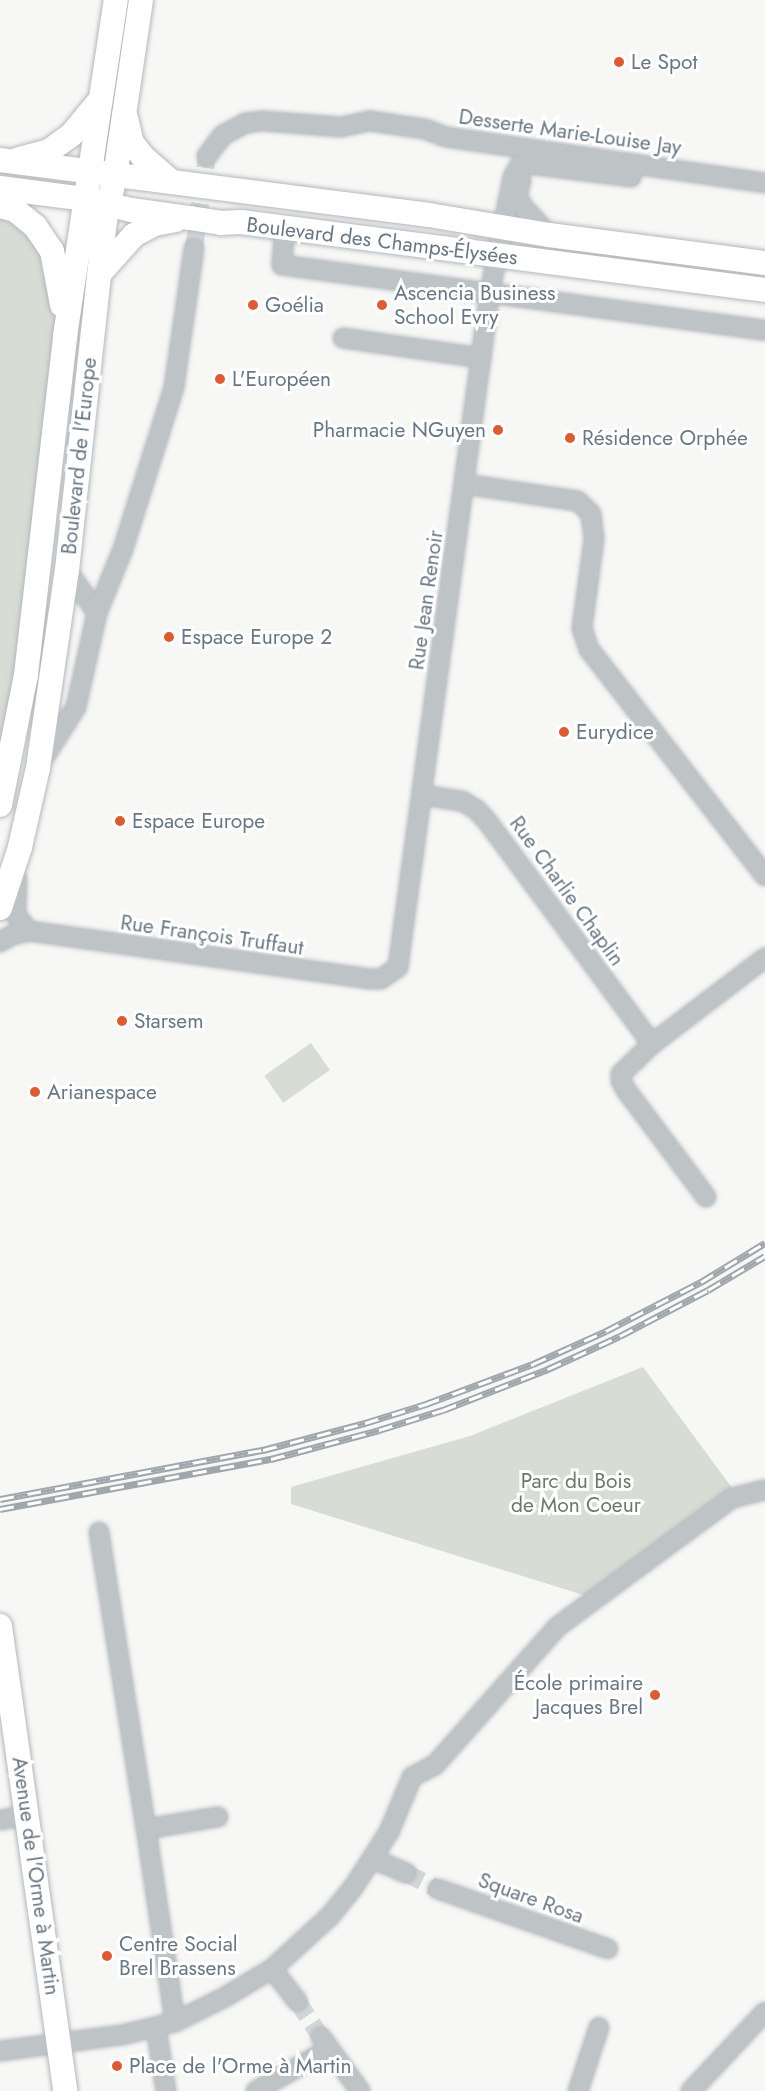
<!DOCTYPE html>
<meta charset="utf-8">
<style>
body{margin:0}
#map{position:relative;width:765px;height:2091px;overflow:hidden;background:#f7f7f5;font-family:Jost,sans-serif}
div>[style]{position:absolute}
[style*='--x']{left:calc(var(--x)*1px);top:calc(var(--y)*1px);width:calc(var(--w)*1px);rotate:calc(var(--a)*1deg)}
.green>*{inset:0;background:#d7dcd4;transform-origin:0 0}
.minor-tunnel>*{height:18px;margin-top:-9px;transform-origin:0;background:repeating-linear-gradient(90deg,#d3d7d9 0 18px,transparent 0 27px)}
.roads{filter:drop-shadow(0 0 2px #b3b8bd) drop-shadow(0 0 2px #b3b8bd)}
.minor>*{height:18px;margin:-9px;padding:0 9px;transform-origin:9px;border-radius:9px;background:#bec3c6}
.secondary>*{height:24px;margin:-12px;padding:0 12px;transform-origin:12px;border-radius:12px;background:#fff}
.rail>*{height:7px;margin-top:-3.5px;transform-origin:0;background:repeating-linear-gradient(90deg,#fff 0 14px,#a0a7ac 0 28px);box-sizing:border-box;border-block:2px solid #a0a7ac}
.dots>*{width:16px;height:16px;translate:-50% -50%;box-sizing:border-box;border:3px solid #fff;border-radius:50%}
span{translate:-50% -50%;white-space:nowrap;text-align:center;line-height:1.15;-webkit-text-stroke:6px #fff;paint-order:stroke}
.poi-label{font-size:21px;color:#687784}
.left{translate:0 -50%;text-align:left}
.right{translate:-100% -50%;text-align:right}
.street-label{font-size:21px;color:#687784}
.park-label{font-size:21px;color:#6a7b67}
</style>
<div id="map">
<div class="green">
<div style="clip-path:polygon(0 206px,15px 210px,60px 284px,0 805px)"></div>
<div style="left:311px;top:1043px;width:33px;height:57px;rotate:55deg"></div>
<div style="clip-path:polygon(643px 1367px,735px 1492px,593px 1598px,291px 1504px,291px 1487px,470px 1436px)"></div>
</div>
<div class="minor-tunnel">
<div style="--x:194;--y:248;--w:93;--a:-82"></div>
<div style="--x:406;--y:1873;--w:36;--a:27"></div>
<div style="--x:297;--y:2001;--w:43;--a:56.3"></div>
</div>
<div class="roads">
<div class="minor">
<div style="--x:207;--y:156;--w:26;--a:-53"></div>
<div style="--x:223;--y:135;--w:26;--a:-28"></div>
<div style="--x:246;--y:123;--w:17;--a:-7"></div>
<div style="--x:263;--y:121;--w:78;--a:4.4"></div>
<div style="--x:341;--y:127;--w:30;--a:-12"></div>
<div style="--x:370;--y:121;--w:56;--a:8.3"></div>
<div style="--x:425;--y:129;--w:22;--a:21"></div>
<div style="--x:446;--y:137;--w:322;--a:8.2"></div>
<div style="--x:521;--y:180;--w:17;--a:103"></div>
<div style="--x:517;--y:197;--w:13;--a:58"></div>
<div style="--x:524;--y:208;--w:37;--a:47"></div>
<div style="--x:285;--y:227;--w:38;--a:95"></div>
<div style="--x:282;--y:265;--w:487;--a:7.7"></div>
<div style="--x:343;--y:338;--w:140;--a:8.2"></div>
<div style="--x:464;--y:484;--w:115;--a:8.5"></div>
<div style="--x:578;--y:501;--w:18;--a:45"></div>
<div style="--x:591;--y:514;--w:25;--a:83"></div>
<div style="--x:594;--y:539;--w:90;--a:97.7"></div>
<div style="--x:582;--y:628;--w:22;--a:72"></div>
<div style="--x:589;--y:649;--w:287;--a:52.2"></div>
<div style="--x:67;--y:570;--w:52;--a:55.1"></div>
<div style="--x:40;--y:764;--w:67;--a:-57.7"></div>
<div style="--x:76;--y:707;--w:96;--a:-77.4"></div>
<div style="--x:97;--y:613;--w:69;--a:-67.9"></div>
<div style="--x:123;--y:549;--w:170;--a:-72.5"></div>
<div style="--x:174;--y:387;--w:140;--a:-81.8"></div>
<div style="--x:423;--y:795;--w:39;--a:9"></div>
<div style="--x:462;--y:801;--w:17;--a:31"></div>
<div style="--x:477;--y:810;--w:15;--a:48"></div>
<div style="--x:487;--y:821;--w:277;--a:53.5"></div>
<div style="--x:17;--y:878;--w:37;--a:92"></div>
<div style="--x:16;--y:915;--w:21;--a:51"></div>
<div style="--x:0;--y:942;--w:14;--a:-30"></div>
<div style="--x:12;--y:935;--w:17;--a:-13"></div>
<div style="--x:29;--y:931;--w:343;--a:8"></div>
<div style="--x:369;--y:979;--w:12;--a:0"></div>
<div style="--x:381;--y:979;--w:21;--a:-35"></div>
<div style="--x:398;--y:967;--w:682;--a:-82.25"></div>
<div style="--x:490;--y:291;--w:116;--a:-78.6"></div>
<div style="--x:513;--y:177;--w:13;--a:-61"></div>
<div style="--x:519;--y:166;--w:8;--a:-14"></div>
<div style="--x:527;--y:164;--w:105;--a:7.1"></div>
<div style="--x:706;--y:1197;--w:134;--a:-126.8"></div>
<div style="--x:626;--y:1090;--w:10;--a:-119"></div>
<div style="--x:621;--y:1081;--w:7;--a:-90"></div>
<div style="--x:621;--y:1074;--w:43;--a:-44.1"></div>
<div style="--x:652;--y:1044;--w:142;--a:-37.3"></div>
<div style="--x:99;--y:1532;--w:301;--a:81"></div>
<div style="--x:0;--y:1820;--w:27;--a:-10"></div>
<div style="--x:373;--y:1859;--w:36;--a:23"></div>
<div style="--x:438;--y:1889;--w:180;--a:19.4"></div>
<div style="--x:272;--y:1969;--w:41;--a:52"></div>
<div style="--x:175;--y:2022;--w:195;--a:-98.5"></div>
<div style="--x:146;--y:1829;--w:73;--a:-9.5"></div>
<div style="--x:156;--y:2027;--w:65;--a:81.1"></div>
<div style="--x:321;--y:2037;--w:67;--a:54.2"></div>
<div style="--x:0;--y:2051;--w:123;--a:-7.5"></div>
<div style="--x:122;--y:2035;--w:55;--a:-13.8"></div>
<div style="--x:175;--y:2022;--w:56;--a:-26.6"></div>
<div style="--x:225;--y:1997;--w:55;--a:-30.8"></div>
<div style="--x:272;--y:1969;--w:79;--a:-42.4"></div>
<div style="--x:330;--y:1916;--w:36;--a:-51"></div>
<div style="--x:353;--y:1888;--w:67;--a:-57.3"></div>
<div style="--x:389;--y:1832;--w:60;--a:-67.3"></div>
<div style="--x:412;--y:1777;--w:26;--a:-28"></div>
<div style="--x:435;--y:1765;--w:184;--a:-48.5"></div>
<div style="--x:557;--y:1627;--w:217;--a:-36.4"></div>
<div style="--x:732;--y:1498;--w:34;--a:-14"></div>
<div style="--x:256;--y:2091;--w:84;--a:-29.9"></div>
<div style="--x:578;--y:2091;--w:67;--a:-71.8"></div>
<div style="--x:691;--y:2091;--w:108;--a:-46.9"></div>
</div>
<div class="secondary">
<div style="--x:126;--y:118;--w:26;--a:77"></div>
<div style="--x:132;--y:143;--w:18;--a:52"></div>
<div style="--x:143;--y:157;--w:37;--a:41"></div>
<div style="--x:19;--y:159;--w:31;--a:-15"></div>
<div style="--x:49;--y:151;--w:29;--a:-36"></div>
<div style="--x:72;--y:134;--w:44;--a:-50.5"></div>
<div style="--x:0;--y:160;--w:433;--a:7.3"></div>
<div style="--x:429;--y:215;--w:122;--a:9.5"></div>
<div style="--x:549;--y:235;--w:218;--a:7.4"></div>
<div style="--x:0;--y:188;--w:87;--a:7.3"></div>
<div style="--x:86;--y:199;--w:46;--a:13.7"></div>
<div style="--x:131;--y:210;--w:60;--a:7.7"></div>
<div style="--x:190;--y:218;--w:30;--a:9"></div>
<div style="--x:220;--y:223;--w:21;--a:-3"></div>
<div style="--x:241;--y:222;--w:528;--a:7.39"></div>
<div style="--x:0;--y:206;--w:16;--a:15"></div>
<div style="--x:15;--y:210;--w:26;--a:39"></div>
<div style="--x:35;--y:226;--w:30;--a:56"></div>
<div style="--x:52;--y:251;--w:55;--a:79.5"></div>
<div style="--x:100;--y:273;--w:51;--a:-48.2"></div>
<div style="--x:134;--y:235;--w:24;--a:-28"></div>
<div style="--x:155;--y:224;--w:21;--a:-11"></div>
<div style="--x:0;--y:805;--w:133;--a:-78.7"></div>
<div style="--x:26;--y:675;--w:341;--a:-83.4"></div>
<div style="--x:65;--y:336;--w:340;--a:-81.4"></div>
<div style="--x:0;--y:908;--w:64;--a:-71.8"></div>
<div style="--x:20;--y:847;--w:81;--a:-77.2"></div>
<div style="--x:38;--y:768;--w:200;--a:-81.7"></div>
<div style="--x:67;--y:570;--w:351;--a:-83.8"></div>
<div style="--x:105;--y:221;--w:46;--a:-77.5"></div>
<div style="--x:115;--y:176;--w:178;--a:-81.6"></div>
<div style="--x:0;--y:1626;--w:470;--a:82"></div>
</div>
</div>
<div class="rail">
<div style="--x:0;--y:1499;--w:268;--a:-10.6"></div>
<div style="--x:263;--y:1450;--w:106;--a:-14.8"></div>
<div style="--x:365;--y:1423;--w:64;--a:-17.3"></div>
<div style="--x:426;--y:1404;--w:114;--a:-20.5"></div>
<div style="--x:533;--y:1364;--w:80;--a:-24.3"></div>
<div style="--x:606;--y:1331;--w:107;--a:-27.3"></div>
<div style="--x:701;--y:1282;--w:75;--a:-31.4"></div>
<div style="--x:0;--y:1509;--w:276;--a:-10.5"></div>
<div style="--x:271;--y:1459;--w:112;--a:-15"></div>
<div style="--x:379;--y:1430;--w:67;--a:-17.4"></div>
<div style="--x:443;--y:1410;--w:113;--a:-21.3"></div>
<div style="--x:548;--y:1369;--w:79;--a:-24.6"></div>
<div style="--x:620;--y:1336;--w:99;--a:-27.6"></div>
<div style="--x:708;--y:1290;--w:66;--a:-30.8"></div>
</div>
<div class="dots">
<div style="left:619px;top:62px;background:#d95c33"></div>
<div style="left:253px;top:305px;background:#d95c33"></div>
<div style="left:382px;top:305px;background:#d95c33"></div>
<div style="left:220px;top:379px;background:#d95c33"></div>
<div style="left:498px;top:430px;background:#d95c33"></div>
<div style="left:570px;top:438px;background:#d95c33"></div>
<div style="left:169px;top:637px;background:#d95c33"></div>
<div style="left:564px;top:732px;background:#d95c33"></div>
<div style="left:120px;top:821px;background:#d95c33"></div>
<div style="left:122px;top:1021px;background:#d95c33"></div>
<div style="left:35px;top:1092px;background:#d95c33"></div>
<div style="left:655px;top:1695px;background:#d95c33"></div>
<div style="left:107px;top:1956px;background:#d95c33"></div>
<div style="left:117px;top:2066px;background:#d95c33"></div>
</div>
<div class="poi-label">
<span class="left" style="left:631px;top:62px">Le Spot</span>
<span class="left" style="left:394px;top:305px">Ascencia Business<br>School Evry</span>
<span class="left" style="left:265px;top:305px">Goélia</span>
<span class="left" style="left:232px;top:379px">L'Européen</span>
<span class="right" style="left:486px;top:430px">Pharmacie NGuyen</span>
<span class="left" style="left:582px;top:438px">Résidence Orphée</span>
<span class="left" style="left:181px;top:637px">Espace Europe 2</span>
<span class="left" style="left:576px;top:732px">Eurydice</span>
<span class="left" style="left:132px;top:821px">Espace Europe</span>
<span class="left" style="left:134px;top:1021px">Starsem</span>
<span class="left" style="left:47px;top:1092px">Arianespace</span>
<span class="right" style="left:643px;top:1695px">École primaire<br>Jacques Brel</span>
<span class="left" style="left:119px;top:1956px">Centre Social<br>Brel Brassens</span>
<span class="left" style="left:129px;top:2066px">Place de l'Orme à Martin</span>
</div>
<div class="street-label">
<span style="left:570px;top:132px;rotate:8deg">Desserte Marie-Louise Jay</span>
<span style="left:382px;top:241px;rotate:7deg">Boulevard des Champs-Élysées</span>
<span style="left:79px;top:456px;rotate:-84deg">Boulevard de l'Europe</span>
<span style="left:426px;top:600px;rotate:-82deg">Rue Jean Renoir</span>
<span style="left:567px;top:891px;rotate:54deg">Rue Charlie Chaplin</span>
<span style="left:212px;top:935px;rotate:8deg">Rue François Truffaut</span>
<span style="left:36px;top:1876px;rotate:82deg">Avenue de l'Orme à Martin</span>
<span style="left:531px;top:1898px;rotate:20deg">Square Rosa</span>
</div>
<div class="park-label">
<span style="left:576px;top:1493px">Parc du Bois<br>de Mon Coeur</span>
</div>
</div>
